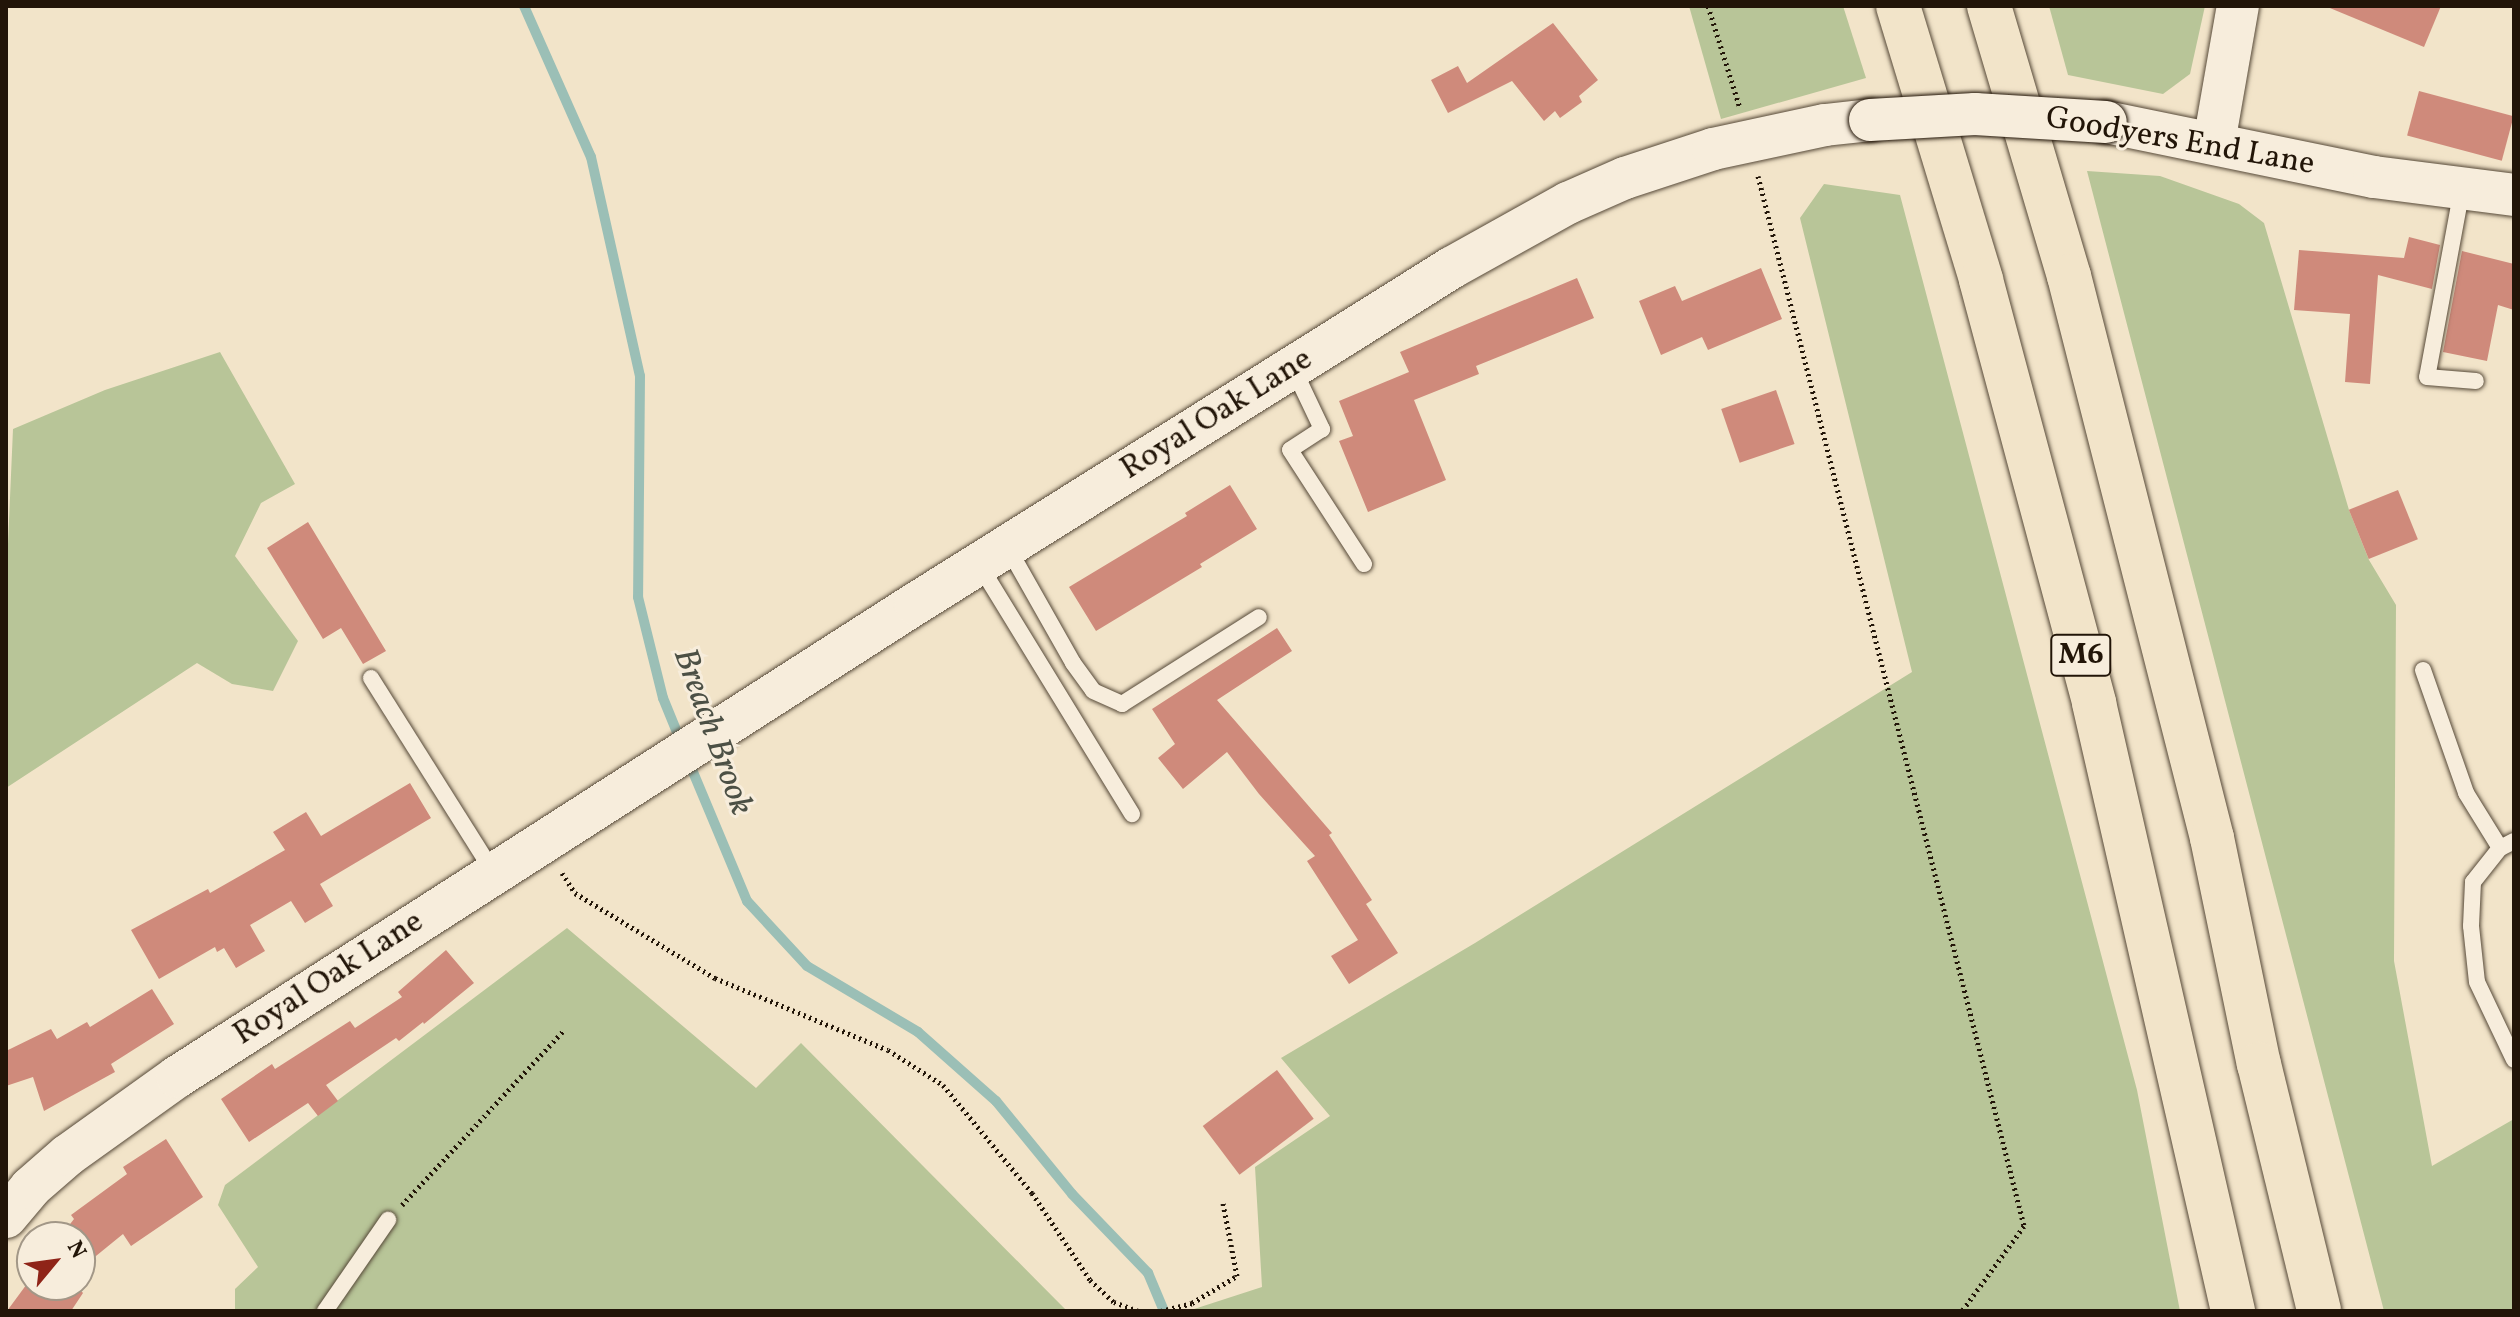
<!DOCTYPE html>
<style>
body{margin:0}
#map{position:relative;width:2520px;height:1317px;overflow:hidden;background:#f2e4c9;font-family:Vollkorn,serif}
div>[style]{position:absolute}
[style*='--x']{left:calc(var(--x)*1px);top:calc(var(--y)*1px);width:calc(var(--w)*1px);rotate:calc(var(--a)*1deg)}
.green>*{inset:0;background:#b8c598}
.stream>*{height:10px;margin:-5px;padding:0 5px;transform-origin:5px;border-radius:5px;background:#9bbfb6}
.building>*{inset:0;background:#cf8a7b;transform-origin:0 0}
.path>*{height:5px;margin-top:-2.5px;transform-origin:0;background:repeating-linear-gradient(90deg,#221508 0 2px,transparent 0 6px)}
.roads{filter:drop-shadow(0 0 2px #564938) drop-shadow(0 0 2px #564938)}
.lane>*{height:16px;margin:-8px;padding:0 8px;transform-origin:8px;border-radius:8px;background:#f7eddc}
.secondary>*{height:42px;margin:-21px;padding:0 21px;transform-origin:21px;border-radius:21px;background:#f7eddc}
.highway>*{height:44px;margin:-22px;padding:0 22px;transform-origin:22px;border-radius:22px;background:#f2e4c9}
.bridges{filter:drop-shadow(0 0 2px #221508) drop-shadow(0 0 2px #221508)}
.secondary-bridge>*{height:42px;margin:-21px;padding:0 21px;transform-origin:21px;border-radius:21px;background:#f7eddc}
span{translate:-50% -50%;white-space:nowrap;text-align:center;line-height:1.15;-webkit-text-stroke:6px #f7eddc;paint-order:stroke}
.shield-label span{padding:2px 6px;background:#f7eddc;border:2px solid;border-radius:6px;-webkit-text-stroke-width:0}
.shield-label{font-size:30px;color:#221508;font-weight:700}
.street-label{font-size:32px;color:#221508}
.water-label{font-size:34px;color:#4c5045;font-style:italic}
.frame{position:absolute;inset:0;border:8px solid #221508;pointer-events:none}
.north{position:absolute;left:16px;top:1221px;width:80px;height:80px;box-sizing:border-box;background:#f7eddc;border:2px solid #a29787;border-radius:50%;rotate:61deg;font-size:22px;font-weight:700;line-height:32px;text-align:center;color:#221508}
.north::after{content:'';display:block;margin:auto;width:28px;height:36px;background:#8f2418;clip-path:polygon(50% 0,100% 100%,50% 72%,0 100%)}
</style>
<div id="map">
<div class="green">
<div style="clip-path:polygon(1689px 6px,1843px 6px,1866px 78px,1721px 119px)"></div>
<div style="clip-path:polygon(2049px 6px,2205px 6px,2190px 74px,2163px 94px,2068px 75px)"></div>
<div style="clip-path:polygon(2087px 171px,2160px 176px,2239px 204px,2264px 223px,2349px 510px,2369px 560px,2396px 605px,2394px 961px,2432px 1166px,2514px 1119px,2514px 1311px,2384px 1311px)"></div>
<div style="clip-path:polygon(1824px 184px,1900px 195px,2137px 1090px,2180px 1311px,1188px 1311px,1262px 1287px,1255px 1167px,1330px 1116px,1281px 1058px,1475px 943px,1912px 672px,1800px 218px)"></div>
<div style="clip-path:polygon(220px 352px,295px 484px,261px 503px,235px 556px,298px 641px,273px 691px,232px 684px,197px 663px,6px 788px,6px 590px,13px 429px,105px 390px)"></div>
<div style="clip-path:polygon(567px 928px,756px 1088px,801px 1043px,1067px 1311px,235px 1311px,235px 1289px,258px 1267px,218px 1205px,225px 1185px)"></div>
</div>
<div class="stream">
<div style="--x:524;--y:6;--w:165;--a:66.1"></div>
<div style="--x:591;--y:157;--w:224;--a:77.4"></div>
<div style="--x:640;--y:376;--w:221;--a:90.5"></div>
<div style="--x:638;--y:597;--w:104;--a:76.1"></div>
<div style="--x:663;--y:698;--w:48;--a:67.8"></div>
<div style="--x:688;--y:760;--w:153;--a:67.3"></div>
<div style="--x:747;--y:901;--w:88;--a:47.3"></div>
<div style="--x:807;--y:966;--w:129;--a:30.7"></div>
<div style="--x:918;--y:1032;--w:104;--a:41.5"></div>
<div style="--x:996;--y:1101;--w:120;--a:50.7"></div>
<div style="--x:1072;--y:1194;--w:110;--a:46.1"></div>
<div style="--x:1148;--y:1273;--w:41;--a:67.2"></div>
</div>
<div class="building">
<div style="clip-path:polygon(2325px 6px,2441px 6px,2424px 47px)"></div>
<div style="clip-path:polygon(1553px 23px,1598px 80px,1579px 96px,1582px 102px,1560px 118px,1555px 111px,1544px 121px,1512px 81px,1448px 113px,1431px 80px,1458px 66px,1467px 83px)"></div>
<div style="left:2419px;top:91px;width:98px;height:46px;rotate:15deg"></div>
<div style="clip-path:polygon(2409px 237px,2440px 245px,2432px 289px,2378px 275px,2370px 384px,2345px 382px,2350px 314px,2294px 310px,2299px 250px,2404px 258px)"></div>
<div style="clip-path:polygon(2462px 251px,2514px 264px,2514px 310px,2498px 305px,2487px 361px,2443px 352px)"></div>
<div style="clip-path:polygon(1761px 268px,1782px 319px,1708px 350px,1702px 337px,1661px 355px,1639px 301px,1675px 286px,1682px 301px)"></div>
<div style="clip-path:polygon(1577px 278px,1594px 318px,1476px 366px,1479px 374px,1414px 400px,1446px 480px,1368px 512px,1339px 441px,1353px 436px,1339px 401px,1409px 372px,1400px 352px)"></div>
<div style="left:1776px;top:390px;width:57px;height:58px;rotate:71deg"></div>
<div style="clip-path:polygon(1230px 485px,1257px 529px,1200px 564px,1202px 567px,1096px 631px,1069px 587px,1187px 516px,1185px 513px)"></div>
<div style="left:2398px;top:490px;width:53px;height:53px;rotate:68deg"></div>
<div style="clip-path:polygon(308px 522px,386px 651px,363px 664px,341px 628px,323px 639px,267px 548px)"></div>
<div style="clip-path:polygon(1277px 628px,1292px 651px,1217px 700px,1332px 833px,1329px 835px,1372px 900px,1366px 904px,1398px 953px,1349px 984px,1331px 956px,1358px 940px,1307px 861px,1315px 856px,1259px 794px,1227px 752px,1183px 789px,1158px 758px,1175px 744px,1152px 709px)"></div>
<div style="clip-path:polygon(410px 783px,431px 818px,320px 884px,333px 906px,305px 923px,291px 901px,250px 925px,265px 951px,236px 968px,224px 948px,217px 952px,215px 947px,159px 979px,131px 930px,208px 889px,210px 893px,285px 850px,273px 832px,306px 812px,321px 836px)"></div>
<div style="clip-path:polygon(446px 950px,474px 983px,424px 1024px,423px 1022px,399px 1041px,396px 1038px,326px 1085px,338px 1101px,318px 1116px,308px 1103px,249px 1142px,221px 1099px,272px 1064px,275px 1069px,350px 1021px,355px 1028px,402px 997px,398px 992px)"></div>
<div style="clip-path:polygon(152px 989px,174px 1024px,111px 1064px,115px 1072px,44px 1111px,33px 1077px,6px 1086px,6px 1051px,51px 1029px,57px 1039px,87px 1022px,90px 1027px)"></div>
<div style="left:1277px;top:1070px;width:61px;height:93px;rotate:53deg"></div>
<div style="clip-path:polygon(166px 1139px,203px 1197px,131px 1246px,123px 1234px,80px 1269px,80px 1237px,60px 1237px,74px 1219px,71px 1215px,127px 1174px,123px 1167px)"></div>
<div style="clip-path:polygon(32px 1277px,32px 1285px,76px 1285px,83px 1293px,71px 1311px,7px 1311px)"></div>
</div>
<div class="path">
<div style="--x:1708;--y:6;--w:107;--a:72.6"></div>
<div style="--x:1758;--y:176;--w:1083;--a:75.78"></div>
<div style="--x:2024;--y:1226;--w:105;--a:126.1"></div>
<div style="--x:562;--y:873;--w:24;--a:57"></div>
<div style="--x:575;--y:893;--w:164;--a:31.3"></div>
<div style="--x:715;--y:978;--w:187;--a:22.6"></div>
<div style="--x:888;--y:1050;--w:65;--a:32.5"></div>
<div style="--x:943;--y:1085;--w:140;--a:50.5"></div>
<div style="--x:1032;--y:1193;--w:105;--a:56.3"></div>
<div style="--x:1090;--y:1280;--w:33;--a:43"></div>
<div style="--x:1114;--y:1302;--w:27;--a:20"></div>
<div style="--x:402;--y:1205;--w:237;--a:-47.2"></div>
<div style="--x:1161;--y:1311;--w:32;--a:-14"></div>
<div style="--x:1192;--y:1303;--w:52;--a:-31"></div>
<div style="--x:1237;--y:1276;--w:74;--a:-100.9"></div>
</div>
<div class="roads">
<div class="lane">
<div style="--x:2462;--y:189;--w:191;--a:100.5"></div>
<div style="--x:2427;--y:377;--w:49;--a:4.7"></div>
<div style="--x:1293;--y:368;--w:68;--a:64.6"></div>
<div style="--x:1322;--y:429;--w:38;--a:147"></div>
<div style="--x:1290;--y:450;--w:136;--a:57"></div>
<div style="--x:1008;--y:548;--w:132;--a:60.5"></div>
<div style="--x:1073;--y:663;--w:34;--a:54"></div>
<div style="--x:1093;--y:691;--w:32;--a:24"></div>
<div style="--x:1122;--y:704;--w:162;--a:-32.4"></div>
<div style="--x:980;--y:566;--w:291;--a:58.5"></div>
<div style="--x:2423;--y:670;--w:130;--a:70.7"></div>
<div style="--x:2466;--y:793;--w:65;--a:58.3"></div>
<div style="--x:371;--y:678;--w:229;--a:57.8"></div>
<div style="--x:2514;--y:841;--w:16;--a:153"></div>
<div style="--x:2500;--y:848;--w:43;--a:128.5"></div>
<div style="--x:2473;--y:882;--w:44;--a:92.6"></div>
<div style="--x:2471;--y:926;--w:56;--a:83.9"></div>
<div style="--x:2477;--y:982;--w:86;--a:64.6"></div>
<div style="--x:325;--y:1311;--w:111;--a:-55.3"></div>
</div>
<div class="secondary">
<div style="--x:2106;--y:122;--w:274;--a:11.6"></div>
<div style="--x:2374;--y:177;--w:141;--a:7.3"></div>
<div style="--x:2214;--y:143;--w:139;--a:-80.1"></div>
<div style="--x:6;--y:1217;--w:38;--a:-50"></div>
<div style="--x:30;--y:1188;--w:50;--a:-41"></div>
<div style="--x:68;--y:1155;--w:134;--a:-35.6"></div>
<div style="--x:177;--y:1077;--w:877;--a:-32.66"></div>
<div style="--x:915;--y:604;--w:633;--a:-32.08"></div>
<div style="--x:1451;--y:268;--w:134;--a:-29.1"></div>
<div style="--x:1568;--y:203;--w:62;--a:-23.7"></div>
<div style="--x:1625;--y:178;--w:93;--a:-18.2"></div>
<div style="--x:1713;--y:149;--w:115;--a:-12.1"></div>
<div style="--x:1825;--y:125;--w:45;--a:-6.3"></div>
</div>
<div class="highway">
<div style="--x:1898;--y:6;--w:286;--a:73.1"></div>
<div style="--x:1981;--y:280;--w:438;--a:75"></div>
<div style="--x:2094;--y:703;--w:624;--a:77.12"></div>
<div style="--x:1989;--y:6;--w:282;--a:73.5"></div>
<div style="--x:2069;--y:276;--w:580;--a:75.72"></div>
<div style="--x:2212;--y:838;--w:231;--a:78.3"></div>
<div style="--x:2259;--y:1064;--w:254;--a:76.3"></div>
</div>
</div>
<div class="bridges">
<div class="secondary-bridge">
<div style="--x:1870;--y:120;--w:105;--a:-3.3"></div>
<div style="--x:1975;--y:114;--w:131;--a:3.5"></div>
</div>
</div>
<div class="shield-label">
<span style="left:2081px;top:655px">M6</span>
</div>
<div class="street-label">
<span style="left:2180px;top:142px;rotate:10deg">Goodyers End Lane</span>
<span style="left:1217px;top:415px;rotate:-32deg">Royal Oak Lane</span>
<span style="left:329px;top:979px;rotate:-33deg">Royal Oak Lane</span>
</div>
<div class="water-label">
<span style="left:712px;top:732px;rotate:70deg">Breach Brook</span>
</div>
<div class="frame"></div>
<div class="north">N</div>
</div>
